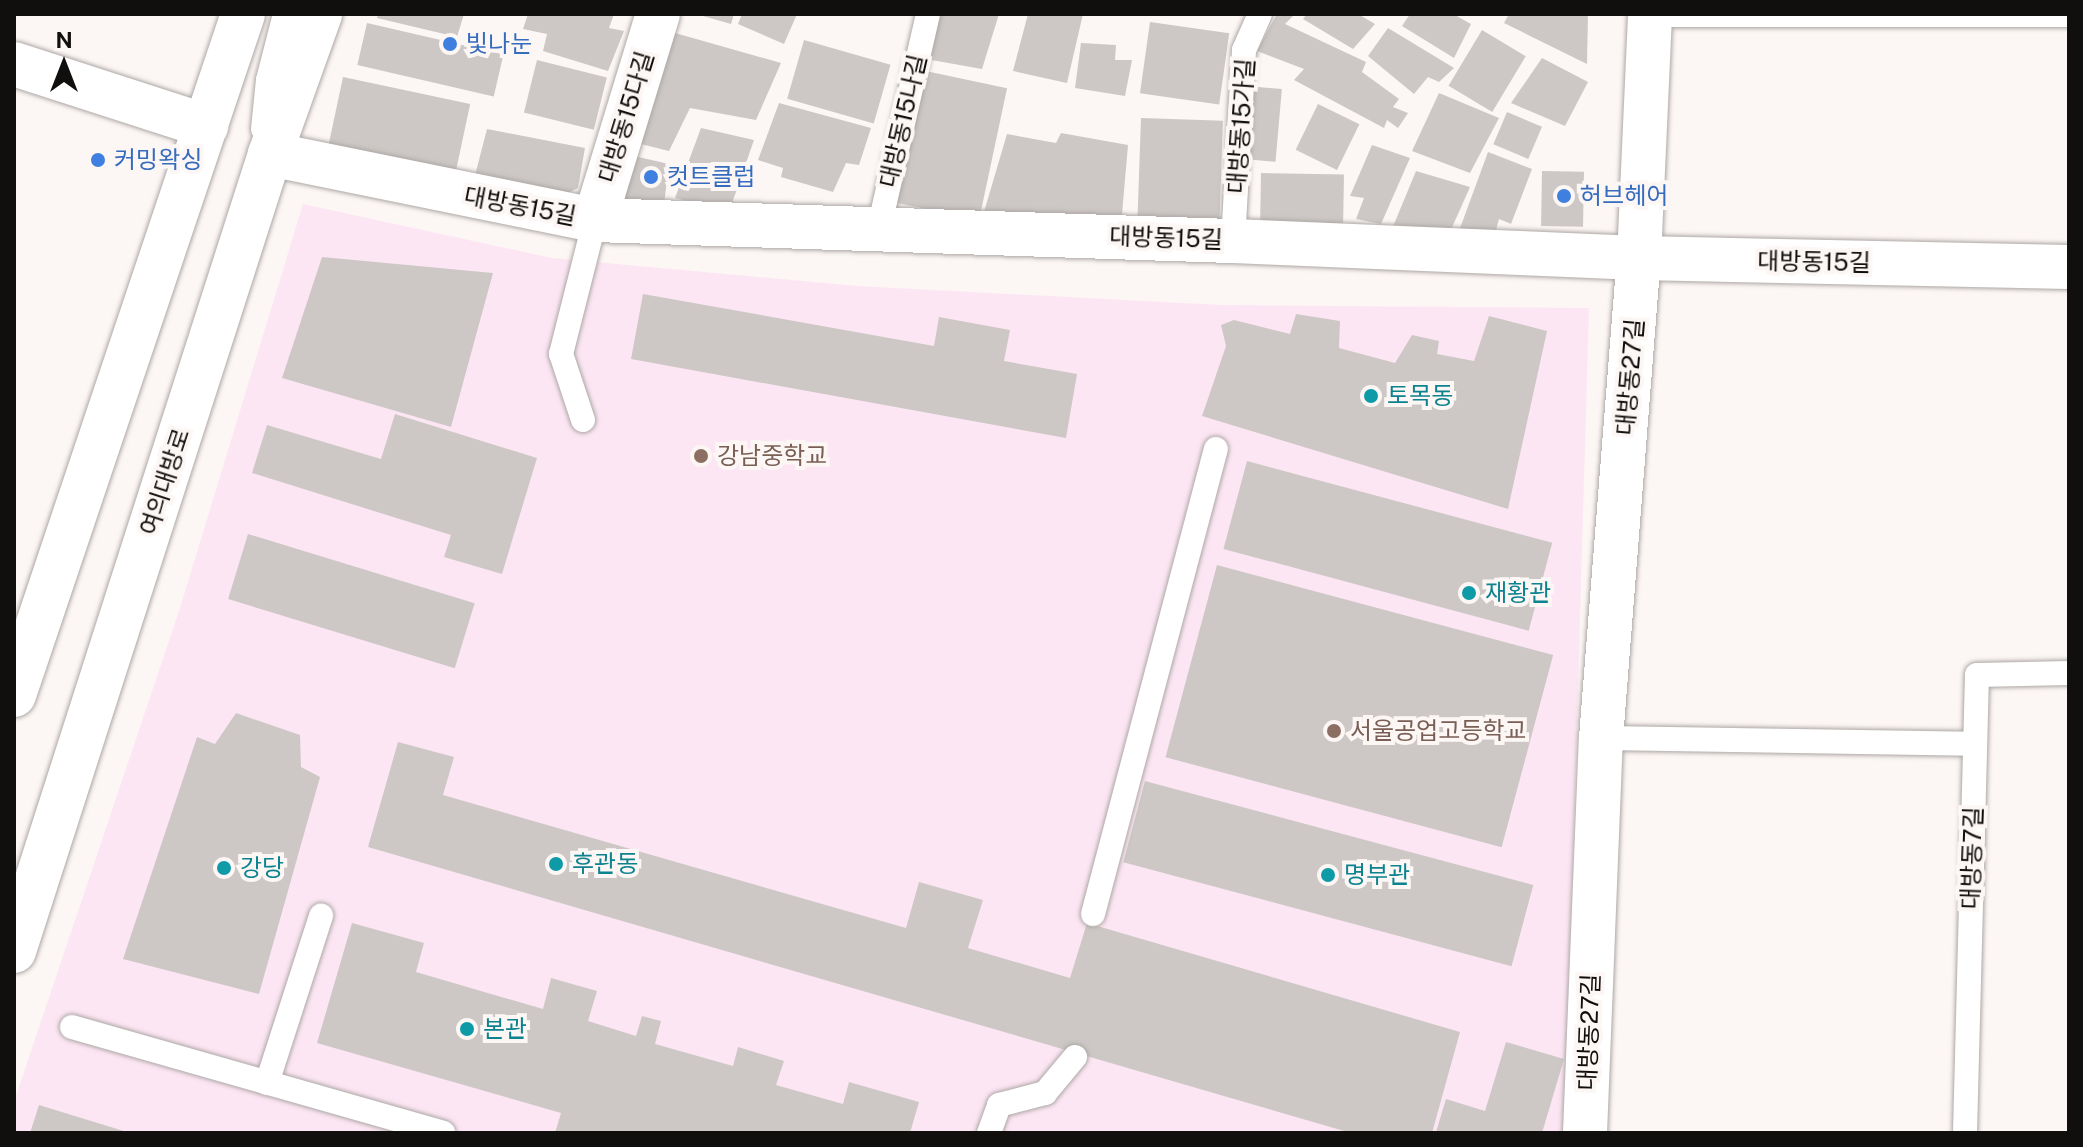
<!DOCTYPE html>
<meta charset="utf-8">
<style>
body{margin:0}
#map{position:relative;width:2083px;height:1147px;overflow:hidden;background:#fcf6f4;font-family:"Public Sans","Noto Sans KR",sans-serif}
div>[style]{position:absolute}
[style*='--x']{left:calc(var(--x)*1px);top:calc(var(--y)*1px);width:calc(var(--w)*1px);rotate:calc(var(--a)*1deg)}
.education>*{inset:0;background:#fde6f4}
.building>*{inset:0;background:#cdc8c5;transform-origin:0 0}
.roads{filter:drop-shadow(0 0 2px #ada8a5) drop-shadow(0 0 2px #ada8a5)}
.service>*{height:24px;margin:-12px;padding:0 12px;transform-origin:12px;border-radius:12px;background:#fff}
.minor>*{height:44px;margin:-22px;padding:0 22px;transform-origin:22px;border-radius:22px;background:#fff}
.primary>*{height:44px;margin:-22px;padding:0 22px;transform-origin:22px;border-radius:22px;background:#fff}
.dots>*{width:22px;height:22px;translate:-50% -50%;box-sizing:border-box;border:4px solid #fcf6f4;border-radius:50%}
span{translate:-50% -50%;white-space:nowrap;text-align:center;line-height:1.15;-webkit-text-stroke:8px #fcf6f4;paint-order:stroke}
.shop-label{font-size:24px;color:#366cbe}
.left{translate:0 -50%;text-align:left}
.street-label{font-size:24px;color:#100f0e}
.culture-label{font-size:24px;color:#0d838f}
.education-label{font-size:24px;color:#785e54}
.frame{position:absolute;inset:0;border:16px solid #100f0e;pointer-events:none}
.north{position:absolute;left:24px;top:24px;width:80px;height:80px;-webkit-text-stroke:6px #fcf6f4;paint-order:stroke;rotate:0deg;font-size:22px;font-weight:700;line-height:32px;text-align:center;color:#100f0e}
.north::after{content:'';display:block;margin:auto;width:28px;height:36px;background:#100f0e;clip-path:polygon(50% 0,100% 100%,50% 72%,0 100%)}
</style>
<div id="map">
<div class="education">
<div style="clip-path:polygon(303px 204px,552px 258px,857px 286px,1220px 305px,1589px 308px,1565px 1133px,14px 1133px,14px 1102px,180px 608px)"></div>
</div>
<div class="building">
<div style="clip-path:polygon(378px 14px,464px 14px,457px 37px,377px 18px)"></div>
<div style="clip-path:polygon(528px 14px,614px 14px,609px 28px,624px 31px,608px 71px,543px 51px,547px 34px,523px 29px)"></div>
<div style="clip-path:polygon(696px 14px,734px 14px,731px 24px)"></div>
<div style="clip-path:polygon(742px 14px,797px 14px,784px 44px,738px 24px)"></div>
<div style="clip-path:polygon(937px 14px,999px 14px,982px 69px,926px 59px)"></div>
<div style="clip-path:polygon(1028px 14px,1083px 14px,1067px 83px,1013px 71px)"></div>
<div style="clip-path:polygon(1277px 14px,1289px 14px,1293px 16px,1285px 24px,1366px 62px,1362px 72px,1399px 99px,1393px 107px,1408px 113px,1398px 128px,1387px 120px,1384px 128px,1294px 80px,1304px 69px,1257px 51px)"></div>
<div style="clip-path:polygon(1307px 14px,1358px 14px,1375px 24px,1353px 49px,1303px 19px)"></div>
<div style="clip-path:polygon(1410px 14px,1453px 14px,1471px 24px,1454px 58px,1402px 26px)"></div>
<div style="clip-path:polygon(1509px 14px,1588px 14px,1587px 64px,1504px 23px)"></div>
<div style="left:1150px;top:22px;width:80px;height:72px;rotate:8deg"></div>
<div style="left:367px;top:23px;width:140px;height:43px;rotate:13deg"></div>
<div style="clip-path:polygon(1388px 28px,1454px 68px,1439px 82px,1428px 77px,1414px 94px,1368px 56px)"></div>
<div style="left:1482px;top:30px;width:51px;height:65px;rotate:31deg"></div>
<div style="clip-path:polygon(668px 31px,781px 63px,756px 120px,690px 108px,669px 151px,629px 141px)"></div>
<div style="left:804px;top:40px;width:90px;height:61px;rotate:16deg"></div>
<div style="clip-path:polygon(1081px 43px,1116px 45px,1115px 60px,1132px 60px,1125px 96px,1075px 88px)"></div>
<div style="clip-path:polygon(1542px 58px,1588px 82px,1565px 126px,1511px 103px)"></div>
<div style="left:537px;top:60px;width:72px;height:54px;rotate:14deg"></div>
<div style="left:921px;top:70px;width:88px;height:135px;rotate:12deg"></div>
<div style="left:343px;top:77px;width:130px;height:84px;rotate:12deg"></div>
<div style="left:1247px;top:86px;width:35px;height:73px;rotate:5deg"></div>
<div style="clip-path:polygon(1439px 93px,1499px 118px,1470px 173px,1412px 151px)"></div>
<div style="clip-path:polygon(779px 103px,871px 128px,859px 165px,846px 163px,833px 192px,781px 177px,783px 168px,758px 160px)"></div>
<div style="left:1318px;top:104px;width:46px;height:51px;rotate:26deg"></div>
<div style="left:1507px;top:112px;width:38px;height:35px;rotate:23deg"></div>
<div style="left:1141px;top:118px;width:82px;height:108px;rotate:2deg"></div>
<div style="clip-path:polygon(701px 128px,754px 140px,729px 212px,675px 198px)"></div>
<div style="clip-path:polygon(487px 129px,585px 148px,578px 188px,545px 204px,472px 187px)"></div>
<div style="clip-path:polygon(1061px 133px,1128px 145px,1121px 226px,981px 222px,1007px 134px,1056px 143px)"></div>
<div style="clip-path:polygon(1372px 145px,1410px 158px,1381px 224px,1356px 219px,1364px 198px,1350px 196px)"></div>
<div style="clip-path:polygon(1488px 152px,1532px 169px,1511px 224px,1499px 219px,1493px 241px,1459px 231px)"></div>
<div style="clip-path:polygon(625px 154px,669px 164px,663px 212px,615px 206px)"></div>
<div style="clip-path:polygon(1416px 171px,1470px 187px,1446px 241px,1392px 229px)"></div>
<div style="left:1542px;top:171px;width:42px;height:55px;rotate:1deg"></div>
<div style="left:1261px;top:173px;width:83px;height:58px;rotate:1deg"></div>
<div style="clip-path:polygon(322px 257px,493px 273px,451px 427px,282px 378px)"></div>
<div style="clip-path:polygon(643px 294px,934px 346px,939px 317px,1010px 330px,1004px 361px,1077px 374px,1066px 438px,631px 359px)"></div>
<div style="clip-path:polygon(1296px 314px,1340px 321px,1339px 348px,1395px 363px,1412px 335px,1439px 341px,1437px 354px,1474px 361px,1489px 316px,1547px 331px,1508px 509px,1202px 416px,1226px 346px,1221px 325px,1234px 320px,1290px 334px)"></div>
<div style="clip-path:polygon(395px 414px,537px 458px,502px 574px,444px 557px,451px 535px,252px 473px,267px 425px,381px 459px)"></div>
<div style="left:1247px;top:461px;width:316px;height:91px;rotate:15deg"></div>
<div style="left:248px;top:534px;width:237px;height:68px;rotate:17deg"></div>
<div style="left:1217px;top:565px;width:348px;height:199px;rotate:15deg"></div>
<div style="clip-path:polygon(236px 713px,300px 735px,301px 767px,320px 777px,259px 994px,123px 959px,197px 737px,215px 744px)"></div>
<div style="clip-path:polygon(398px 742px,454px 757px,443px 795px,906px 928px,919px 882px,983px 900px,968px 948px,1070px 978px,1087px 923px,1460px 1032px,1432px 1133px,1351px 1133px,368px 847px)"></div>
<div style="left:1145px;top:781px;width:402px;height:84px;rotate:15deg"></div>
<div style="clip-path:polygon(352px 923px,424px 943px,416px 972px,543px 1009px,551px 978px,597px 991px,588px 1021px,636px 1036px,642px 1016px,661px 1021px,655px 1044px,733px 1066px,738px 1047px,784px 1061px,776px 1085px,843px 1104px,849px 1082px,919px 1102px,910px 1133px,555px 1133px,561px 1113px,317px 1043px)"></div>
<div style="clip-path:polygon(1506px 1042px,1564px 1059px,1542px 1133px,1436px 1132px,1446px 1099px,1485px 1111px)"></div>
<div style="clip-path:polygon(39px 1105px,127px 1132px,127px 1133px,30px 1133px)"></div>
</div>
<div class="roads">
<div class="service">
<div style="--x:1650;--y:15;--w:419;--a:0"></div>
<div style="--x:263;--y:129;--w:49;--a:-84.2"></div>
<div style="--x:268;--y:80;--w:68;--a:-75.6"></div>
<div style="--x:879;--y:228;--w:220;--a:-77.1"></div>
<div style="--x:1233;--y:241;--w:191;--a:-86.7"></div>
<div style="--x:1244;--y:50;--w:39;--a:-66"></div>
<div style="--x:583;--y:420;--w:70;--a:-108.4"></div>
<div style="--x:561;--y:354;--w:138;--a:-75.8"></div>
<div style="--x:1601;--y:738;--w:374;--a:0.9"></div>
<div style="--x:1093;--y:914;--w:481;--a:-75.2"></div>
<div style="--x:72;--y:1027;--w:386;--a:15.9"></div>
<div style="--x:267;--y:1083;--w:176;--a:-72.1"></div>
<div style="--x:989;--y:1133;--w:30;--a:-70"></div>
<div style="--x:999;--y:1105;--w:48;--a:-14.6"></div>
<div style="--x:1045;--y:1093;--w:47;--a:-50.2"></div>
<div style="--x:1965;--y:1133;--w:458;--a:-88.5"></div>
<div style="--x:1977;--y:675;--w:92;--a:-1.2"></div>
</div>
<div class="minor">
<div style="--x:14;--y:64;--w:202;--a:17.9"></div>
<div style="--x:270;--y:154;--w:332;--a:11.5"></div>
<div style="--x:595;--y:220;--w:638;--a:1.89"></div>
<div style="--x:1233;--y:241;--w:406;--a:2.4"></div>
<div style="--x:1639;--y:258;--w:430;--a:1.2"></div>
<div style="--x:595;--y:220;--w:215;--a:-73"></div>
<div style="--x:1585;--y:1133;--w:395;--a:-87.7"></div>
<div style="--x:1601;--y:738;--w:482;--a:-85.5"></div>
<div style="--x:1639;--y:258;--w:244;--a:-87.4"></div>
</div>
<div class="primary">
<div style="--x:14;--y:695;--w:718;--a:-71.41"></div>
<div style="--x:14;--y:951;--w:837;--a:-72.19"></div>
<div style="--x:270;--y:154;--w:149;--a:-70.3"></div>
</div>
</div>
<div class="dots">
<div style="left:450px;top:44px;background:#3f7fe0"></div>
<div style="left:98px;top:160px;background:#3f7fe0"></div>
<div style="left:651px;top:177px;background:#3f7fe0"></div>
<div style="left:1564px;top:196px;background:#3f7fe0"></div>
<div style="left:1371px;top:396px;background:#0f9aa8"></div>
<div style="left:701px;top:456px;background:#8d6e63"></div>
<div style="left:1469px;top:593px;background:#0f9aa8"></div>
<div style="left:1334px;top:731px;background:#8d6e63"></div>
<div style="left:556px;top:864px;background:#0f9aa8"></div>
<div style="left:224px;top:868px;background:#0f9aa8"></div>
<div style="left:1328px;top:875px;background:#0f9aa8"></div>
<div style="left:467px;top:1029px;background:#0f9aa8"></div>
</div>
<div class="shop-label">
<span class="left" style="left:466px;top:44px">빛나눈</span>
<span class="left" style="left:114px;top:160px">커밍왁싱</span>
<span class="left" style="left:667px;top:177px">컷트클럽</span>
<span class="left" style="left:1580px;top:196px">허브헤어</span>
</div>
<div class="street-label">
<span style="left:626px;top:117px;rotate:-73deg">대방동15다길</span>
<span style="left:903px;top:121px;rotate:-77deg">대방동15나길</span>
<span style="left:1241px;top:126px;rotate:-86deg">대방동15가길</span>
<span style="left:520px;top:206px;rotate:11deg">대방동15길</span>
<span style="left:1166px;top:238px;rotate:2deg">대방동15길</span>
<span style="left:1814px;top:262px;rotate:1deg">대방동15길</span>
<span style="left:1630px;top:377px;rotate:-85deg">대방동27길</span>
<span style="left:165px;top:482px;rotate:-72deg">여의대방로</span>
<span style="left:1972px;top:858px;rotate:-88deg">대방동7길</span>
<span style="left:1589px;top:1032px;rotate:-88deg">대방동27길</span>
</div>
<div class="culture-label">
<span class="left" style="left:1387px;top:396px">토목동</span>
<span class="left" style="left:1485px;top:593px">재황관</span>
<span class="left" style="left:572px;top:864px">후관동</span>
<span class="left" style="left:240px;top:868px">강당</span>
<span class="left" style="left:1344px;top:875px">명부관</span>
<span class="left" style="left:483px;top:1029px">본관</span>
</div>
<div class="education-label">
<span class="left" style="left:717px;top:456px">강남중학교</span>
<span class="left" style="left:1350px;top:731px">서울공업고등학교</span>
</div>
<div class="frame"></div>
<div class="north">N</div>
</div>
